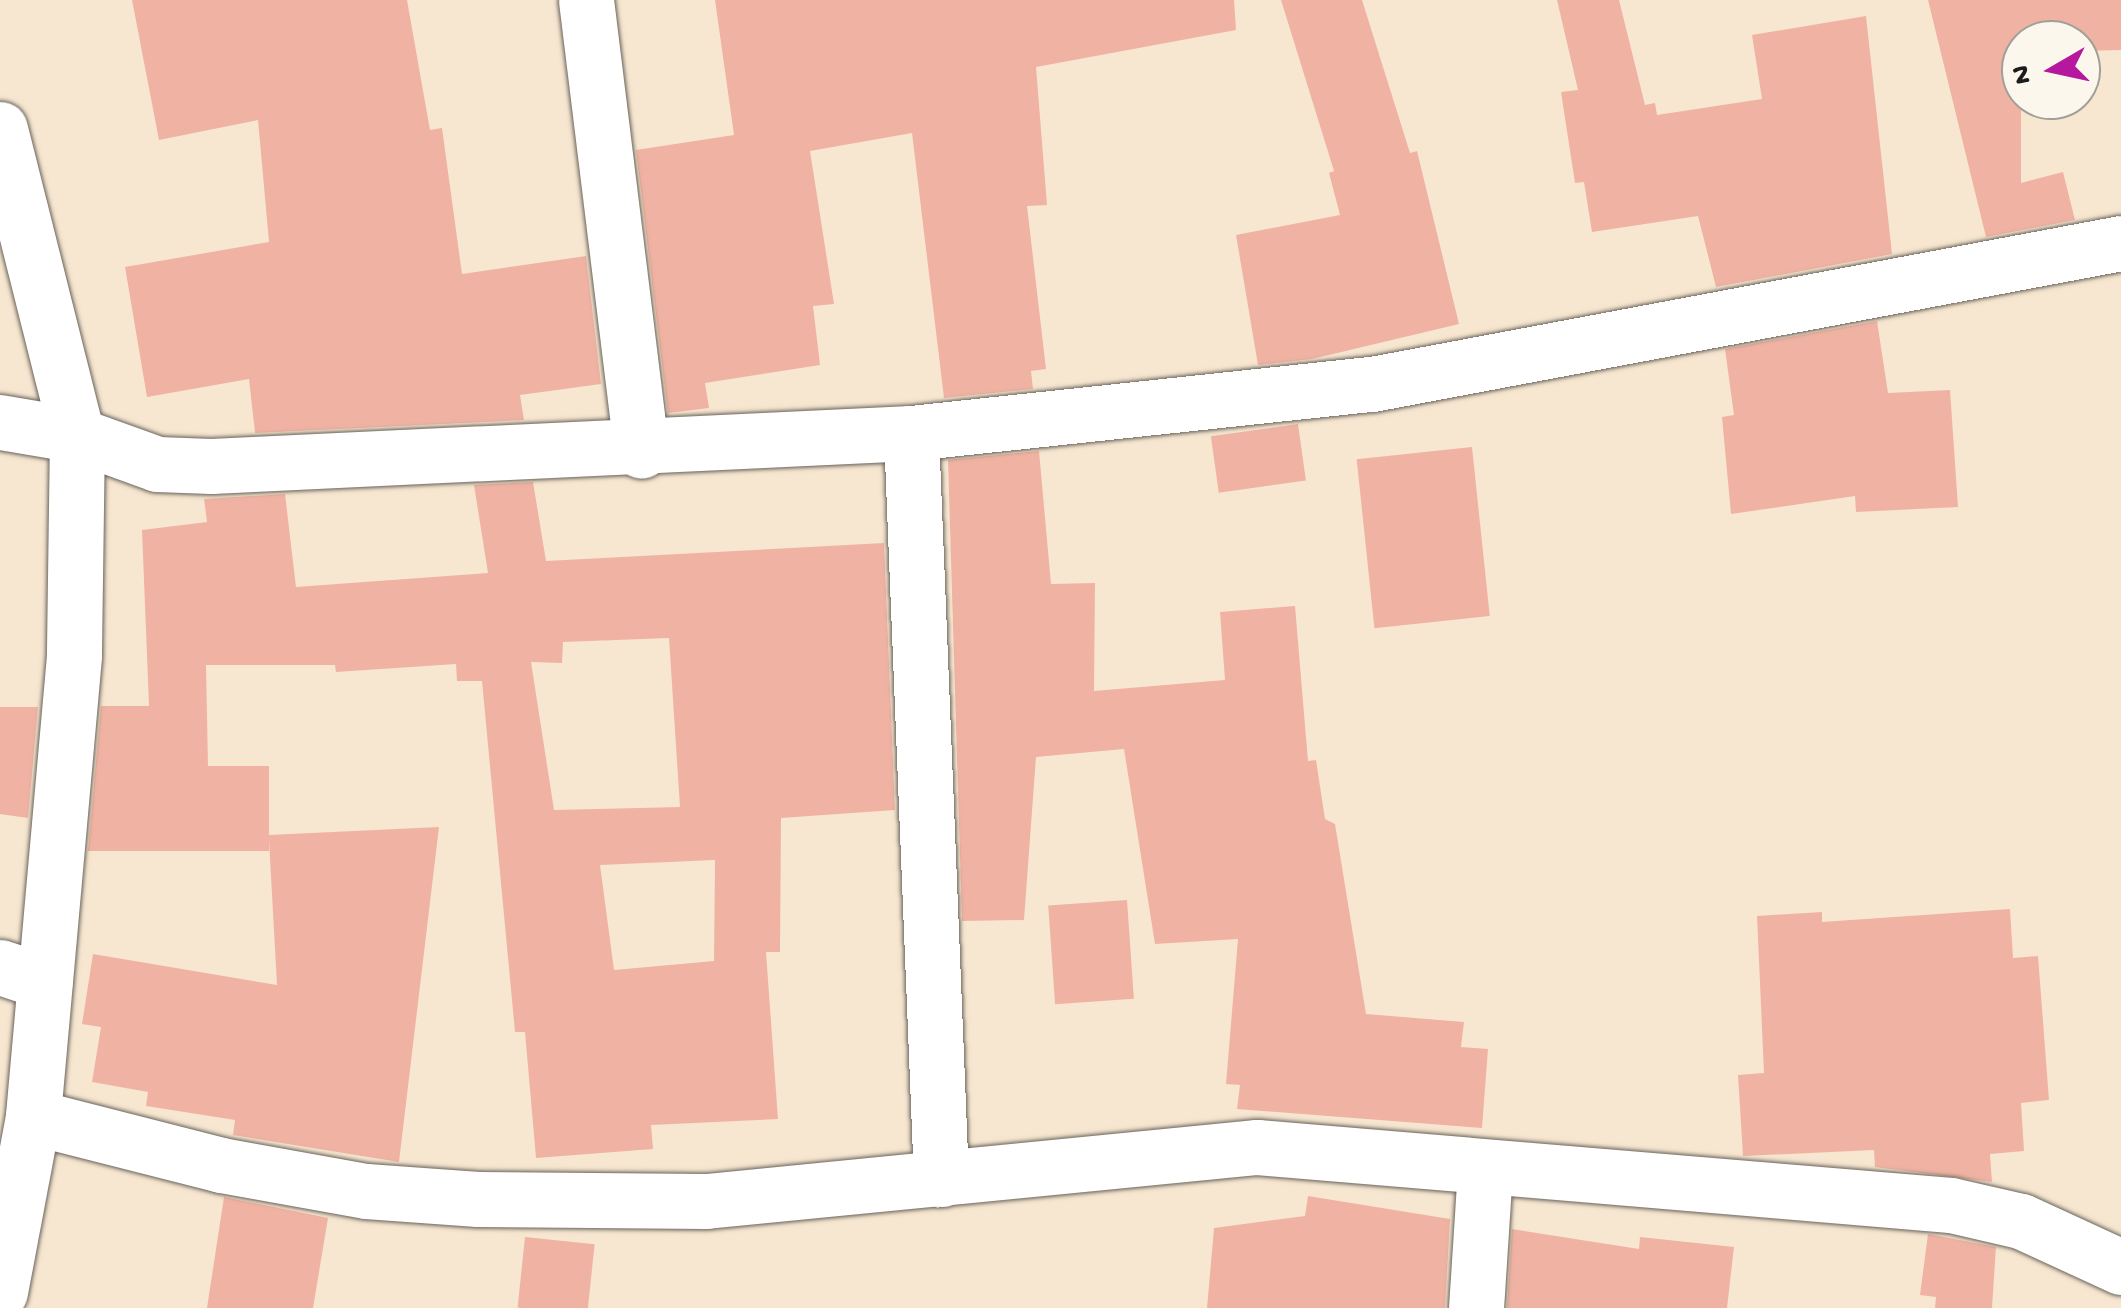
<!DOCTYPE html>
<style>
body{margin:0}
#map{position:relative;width:2121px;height:1308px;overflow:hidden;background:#f7e7d1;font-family:"Gochi Hand",sans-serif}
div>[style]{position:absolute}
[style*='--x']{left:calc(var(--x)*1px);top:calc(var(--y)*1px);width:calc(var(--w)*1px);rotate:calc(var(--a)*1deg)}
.building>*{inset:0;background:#f0b3a3;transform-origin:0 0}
.roads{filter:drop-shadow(0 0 2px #69635b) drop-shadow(0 0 2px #69635b)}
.minor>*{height:55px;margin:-27.5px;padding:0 27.5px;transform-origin:27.5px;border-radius:27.5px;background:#fff}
span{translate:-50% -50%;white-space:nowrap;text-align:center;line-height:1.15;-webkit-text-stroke:8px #fbf7ec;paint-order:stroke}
.north{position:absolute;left:2001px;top:20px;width:100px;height:100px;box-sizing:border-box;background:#fbf7ec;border:2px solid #a29f99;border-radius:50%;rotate:261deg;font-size:28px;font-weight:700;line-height:40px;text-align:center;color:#1c1c1c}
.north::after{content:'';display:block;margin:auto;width:35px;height:45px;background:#b5179e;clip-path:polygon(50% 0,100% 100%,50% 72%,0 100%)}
</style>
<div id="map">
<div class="building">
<div style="clip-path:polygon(132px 0,407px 0,430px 130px,442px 128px,462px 274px,586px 256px,601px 384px,520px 395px,524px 420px,255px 433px,249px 379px,147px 397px,125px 267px,269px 242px,258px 120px,159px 140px)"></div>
<div style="clip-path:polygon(715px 0,1234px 0,1236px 30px,1036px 67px,1047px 205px,1027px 206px,1046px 369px,1031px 371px,1033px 389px,944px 398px,912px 133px,810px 151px,834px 304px,813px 306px,820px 365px,705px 383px,709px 408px,668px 413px,636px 150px,734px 135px)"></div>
<div style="clip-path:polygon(1281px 0,1362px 0,1410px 153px,1417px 151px,1459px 324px,1312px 359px,1258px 365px,1236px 235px,1340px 215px,1329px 173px,1334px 171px)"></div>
<div style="clip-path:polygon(1557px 0,1619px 0,1645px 105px,1655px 103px,1657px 115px,1762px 99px,1752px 35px,1866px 16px,1892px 254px,1716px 287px,1698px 216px,1592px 232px,1584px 182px,1575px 183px,1561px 92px,1578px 90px)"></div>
<div style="clip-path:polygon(1928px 0,2121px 0,2121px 50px,2081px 51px,2081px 40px,2021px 40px,2021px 183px,2063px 172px,2075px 220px,1986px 237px)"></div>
<div style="clip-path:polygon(1877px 321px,1888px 393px,1950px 390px,1958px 507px,1856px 512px,1855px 496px,1731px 514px,1722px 417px,1734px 415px,1725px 349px)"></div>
<div style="left:1298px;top:424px;width:57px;height:88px;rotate:82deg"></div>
<div style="left:1472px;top:447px;width:170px;height:116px;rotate:84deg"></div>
<div style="clip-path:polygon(1039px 451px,1051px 584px,1095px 583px,1094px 691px,1225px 680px,1220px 612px,1295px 606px,1308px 761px,1316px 760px,1325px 819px,1335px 824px,1366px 1014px,1464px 1022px,1461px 1047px,1488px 1049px,1482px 1128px,1237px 1109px,1240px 1085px,1226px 1084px,1238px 939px,1155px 944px,1124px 749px,1036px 757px,1024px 920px,962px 921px,948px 460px)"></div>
<div style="clip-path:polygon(evenodd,533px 482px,546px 561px,884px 543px,895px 810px,781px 818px,780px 952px,766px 952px,778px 1119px,651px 1125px,653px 1149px,536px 1158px,525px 1032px,515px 1032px,482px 681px,457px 681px,456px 664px,336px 672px,335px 665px,206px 665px,208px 766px,269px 766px,269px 835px,439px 827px,399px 1162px,233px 1135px,235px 1120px,146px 1106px,148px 1092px,92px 1082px,101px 1027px,82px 1024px,93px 954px,277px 985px,269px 840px,269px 851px,88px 851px,101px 706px,149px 706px,142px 530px,207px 522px,204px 499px,285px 494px,296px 587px,488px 573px,474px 485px,533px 482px,669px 638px,680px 807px,554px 810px,531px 662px,562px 663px,563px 642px,669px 638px,533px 482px,715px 860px,714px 961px,614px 970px,600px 865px,715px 860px)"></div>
<div style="clip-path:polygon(0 707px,38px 707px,28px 818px,0 814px)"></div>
<div style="left:1127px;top:900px;width:99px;height:79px;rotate:86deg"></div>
<div style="clip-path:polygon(2010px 909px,2013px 958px,2038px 956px,2049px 1100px,2021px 1103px,2024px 1151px,1990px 1154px,1992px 1182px,1875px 1167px,1874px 1150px,1743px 1156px,1738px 1075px,1764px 1073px,1757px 916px,1822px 912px,1822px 922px)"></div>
<div style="clip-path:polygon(1308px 1196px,1450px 1219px,1445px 1308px,1207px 1308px,1214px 1228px,1305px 1216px)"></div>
<div style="clip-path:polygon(224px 1197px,328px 1218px,313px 1308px,207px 1308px)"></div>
<div style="clip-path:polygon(1512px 1229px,1639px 1249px,1640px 1237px,1734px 1247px,1727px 1308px,1507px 1308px)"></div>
<div style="clip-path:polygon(1928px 1234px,1996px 1247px,1992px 1308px,1935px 1308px,1936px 1297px,1920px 1295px)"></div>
<div style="left:525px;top:1237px;width:70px;height:71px;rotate:6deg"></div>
</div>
<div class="roads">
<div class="minor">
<div style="--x:586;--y:0;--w:454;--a:83"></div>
<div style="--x:0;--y:129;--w:316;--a:75.9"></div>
<div style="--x:77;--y:435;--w:221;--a:90.8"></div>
<div style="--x:74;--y:656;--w:463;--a:95.1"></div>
<div style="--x:33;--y:1117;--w:178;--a:100.7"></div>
<div style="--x:0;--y:422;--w:78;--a:9.6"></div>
<div style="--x:77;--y:435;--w:85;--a:19.9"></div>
<div style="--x:157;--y:464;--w:54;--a:2.1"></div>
<div style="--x:211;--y:466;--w:701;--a:-2.7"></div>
<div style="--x:911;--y:433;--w:464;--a:-6.1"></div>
<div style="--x:1372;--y:384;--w:762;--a:-10.66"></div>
<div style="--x:911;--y:433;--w:747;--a:87.7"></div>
<div style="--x:0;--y:967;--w:47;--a:18.4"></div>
<div style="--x:33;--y:1117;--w:194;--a:14.3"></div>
<div style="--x:221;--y:1165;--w:147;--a:10.2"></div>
<div style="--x:366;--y:1191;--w:112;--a:4.1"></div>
<div style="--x:478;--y:1199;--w:228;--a:0.5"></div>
<div style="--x:706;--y:1201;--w:554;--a:-5.6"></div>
<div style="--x:1257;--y:1147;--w:696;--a:4.78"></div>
<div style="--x:1951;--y:1205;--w:72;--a:12.9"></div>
<div style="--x:2021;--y:1221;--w:110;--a:24.7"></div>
<div style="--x:1476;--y:1308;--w:138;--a:-86.3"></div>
</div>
</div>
<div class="north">N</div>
</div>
